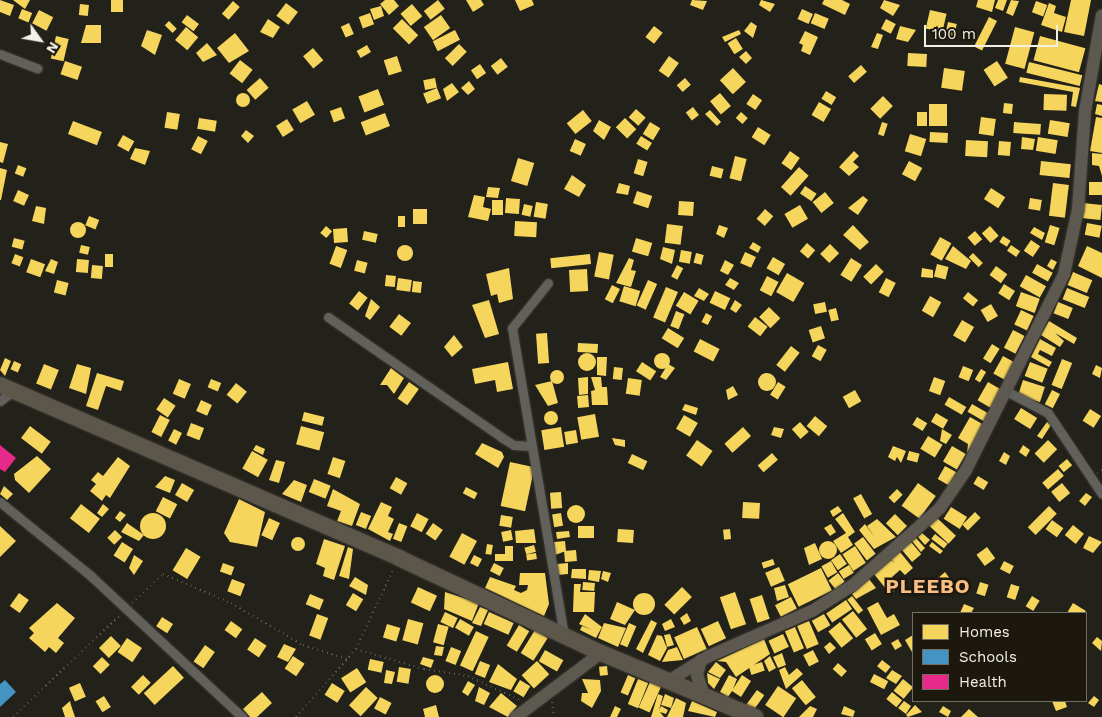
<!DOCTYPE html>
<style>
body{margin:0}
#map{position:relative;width:1102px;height:717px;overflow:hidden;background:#22211a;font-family:"Work Sans",sans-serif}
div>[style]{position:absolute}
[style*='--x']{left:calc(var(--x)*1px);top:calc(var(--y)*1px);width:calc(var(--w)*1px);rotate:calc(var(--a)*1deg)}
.homes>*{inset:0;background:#f6d55c;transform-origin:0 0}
.round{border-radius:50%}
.schools>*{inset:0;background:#4393c3}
.health>*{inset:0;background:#e7298a}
.path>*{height:2px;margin-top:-1px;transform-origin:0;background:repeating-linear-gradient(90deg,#5f5d59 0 1px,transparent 0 5px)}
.roads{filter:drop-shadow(0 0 1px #3d3c37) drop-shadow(0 0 1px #3d3c37)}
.street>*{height:9px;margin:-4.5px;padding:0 4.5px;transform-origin:4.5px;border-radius:4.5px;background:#62605b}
.secondary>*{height:12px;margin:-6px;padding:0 6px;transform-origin:6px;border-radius:6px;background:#5d5951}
.highway>*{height:16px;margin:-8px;padding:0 8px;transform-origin:8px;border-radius:8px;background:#5c574a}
span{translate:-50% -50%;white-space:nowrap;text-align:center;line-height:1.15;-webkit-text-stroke:5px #1d180e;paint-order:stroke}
.district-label{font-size:20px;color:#f8be83;font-weight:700;letter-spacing:1px}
.legend{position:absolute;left:912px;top:612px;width:175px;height:90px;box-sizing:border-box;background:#1d180e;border:1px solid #736e65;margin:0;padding:6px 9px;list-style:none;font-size:15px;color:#f3f0e8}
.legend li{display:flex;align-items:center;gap:10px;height:25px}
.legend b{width:25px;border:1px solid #736e65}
.north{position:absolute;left:15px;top:15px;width:50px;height:50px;-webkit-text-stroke:4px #1d180e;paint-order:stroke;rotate:122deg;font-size:14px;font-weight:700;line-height:20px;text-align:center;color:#f3f0e8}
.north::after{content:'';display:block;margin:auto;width:18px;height:22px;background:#f3f0e8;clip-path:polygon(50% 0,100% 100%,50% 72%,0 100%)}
.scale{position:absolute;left:924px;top:25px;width:134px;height:22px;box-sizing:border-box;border:2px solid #f3f0e8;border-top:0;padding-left:6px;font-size:15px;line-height:18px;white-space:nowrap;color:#f3f0e8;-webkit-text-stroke:4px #1d180e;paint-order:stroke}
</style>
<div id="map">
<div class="homes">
<div style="clip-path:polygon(0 0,14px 5px,10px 16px,0 12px)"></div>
<div style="clip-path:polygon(13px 0,30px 0,25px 9px)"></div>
<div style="left:111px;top:0;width:12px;height:12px"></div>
<div style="clip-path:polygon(385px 0,394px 0,399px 6px,389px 15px,380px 4px)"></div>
<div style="left:438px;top:0;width:11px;height:18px;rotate:52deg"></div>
<div style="clip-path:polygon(466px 0,481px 0,484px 5px,473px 12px)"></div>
<div style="clip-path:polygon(515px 0,532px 0,534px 5px,520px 11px)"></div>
<div style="clip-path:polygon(692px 0,707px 1px,703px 10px,690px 5px)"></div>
<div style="clip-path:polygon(761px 0,775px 4px,770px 12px,759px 5px)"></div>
<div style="clip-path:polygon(824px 0,842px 0,850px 4px,845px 15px,822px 4px)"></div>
<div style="clip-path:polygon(884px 0,900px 5px,893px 16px,880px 8px)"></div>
<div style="clip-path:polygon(978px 0,995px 0,992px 12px,976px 7px)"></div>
<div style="clip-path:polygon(998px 0,1007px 0,1003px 11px,995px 8px)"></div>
<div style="clip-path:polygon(1011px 0,1019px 1px,1013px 16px,1006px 13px)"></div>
<div style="clip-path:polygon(1071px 0,1091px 0,1084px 36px,1064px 32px)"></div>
<div style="left:233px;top:1px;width:9px;height:17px;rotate:41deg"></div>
<div style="left:1036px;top:1px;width:12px;height:12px;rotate:20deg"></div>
<div style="left:286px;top:3px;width:15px;height:16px;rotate:37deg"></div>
<div style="clip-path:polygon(1049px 3px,1056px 6px,1054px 13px,1066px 17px,1062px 32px,1041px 25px)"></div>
<div style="left:80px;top:4px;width:9px;height:11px;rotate:6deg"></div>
<div style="left:412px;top:4px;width:16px;height:15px;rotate:50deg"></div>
<div style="clip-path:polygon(381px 6px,384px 16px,374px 20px,370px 9px)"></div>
<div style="left:22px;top:9px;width:11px;height:10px;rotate:22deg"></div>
<div style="left:802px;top:9px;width:12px;height:11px;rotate:24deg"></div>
<div style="left:39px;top:10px;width:16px;height:15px;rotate:27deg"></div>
<div style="left:930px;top:10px;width:17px;height:19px;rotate:13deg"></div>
<div style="left:370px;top:13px;width:12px;height:12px;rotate:70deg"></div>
<div style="left:815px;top:13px;width:15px;height:11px;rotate:23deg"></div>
<div style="left:187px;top:15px;width:15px;height:9px;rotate:37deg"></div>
<div style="left:441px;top:15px;width:16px;height:21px;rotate:55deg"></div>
<div style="left:989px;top:17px;width:9px;height:33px;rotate:27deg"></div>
<div style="clip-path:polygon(268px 19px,280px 27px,273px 38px,260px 32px)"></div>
<div style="left:402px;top:19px;width:23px;height:13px;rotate:45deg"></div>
<div style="left:886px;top:19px;width:11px;height:11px;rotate:27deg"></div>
<div style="left:169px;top:21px;width:11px;height:6px;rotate:45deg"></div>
<div style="clip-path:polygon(751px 22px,757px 26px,753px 38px,744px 31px)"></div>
<div style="left:948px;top:22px;width:9px;height:13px;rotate:13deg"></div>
<div style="left:349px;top:23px;width:12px;height:9px;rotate:66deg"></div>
<div style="clip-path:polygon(86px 25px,101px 25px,101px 43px,81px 43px)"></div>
<div style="left:654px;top:26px;width:11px;height:14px;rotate:38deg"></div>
<div style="clip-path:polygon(900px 26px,916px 30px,908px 42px,896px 39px)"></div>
<div style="left:186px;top:27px;width:16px;height:17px;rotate:40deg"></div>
<div style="left:1015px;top:27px;width:20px;height:38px;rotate:15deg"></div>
<div style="clip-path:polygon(147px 30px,162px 35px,155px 55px,141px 46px)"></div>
<div style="left:455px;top:30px;width:11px;height:25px;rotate:63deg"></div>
<div style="clip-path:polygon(739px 30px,741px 34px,725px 42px,722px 37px)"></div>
<div style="clip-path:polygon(805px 31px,818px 37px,810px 55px,801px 51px,803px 45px,799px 43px)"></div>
<div style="clip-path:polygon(235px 33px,249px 51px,229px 63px,217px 48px)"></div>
<div style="clip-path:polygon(877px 33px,883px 35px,878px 49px,871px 47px)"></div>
<div style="left:56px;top:36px;width:13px;height:23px;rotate:13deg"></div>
<div style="left:1040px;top:36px;width:47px;height:25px;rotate:15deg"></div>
<div style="left:736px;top:38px;width:13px;height:10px;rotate:58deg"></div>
<div style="clip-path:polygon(207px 43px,217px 55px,203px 62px,196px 53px)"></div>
<div style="left:459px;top:44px;width:11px;height:20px;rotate:45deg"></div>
<div style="left:367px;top:45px;width:8px;height:12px;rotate:60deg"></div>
<div style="left:313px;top:48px;width:16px;height:13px;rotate:50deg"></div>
<div style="clip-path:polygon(746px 51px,752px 58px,746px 64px,739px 57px)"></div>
<div style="left:908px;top:53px;width:19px;height:13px;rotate:3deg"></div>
<div style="left:397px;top:56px;width:16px;height:14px;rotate:72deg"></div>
<div style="left:669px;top:56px;width:12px;height:18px;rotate:35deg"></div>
<div style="left:501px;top:58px;width:11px;height:13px;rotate:52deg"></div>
<div style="left:240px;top:60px;width:16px;height:17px;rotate:38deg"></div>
<div style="left:65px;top:61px;width:18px;height:14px;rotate:19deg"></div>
<div style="left:997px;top:61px;width:20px;height:16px;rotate:57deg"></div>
<div style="left:1029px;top:62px;width:55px;height:11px;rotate:14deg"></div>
<div style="left:480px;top:64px;width:11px;height:11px;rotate:56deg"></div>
<div style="left:861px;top:65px;width:9px;height:17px;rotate:49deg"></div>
<div style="left:733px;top:68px;width:19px;height:18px;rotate:47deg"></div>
<div style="left:944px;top:68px;width:21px;height:20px;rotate:8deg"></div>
<div style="clip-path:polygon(1020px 77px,1080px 88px,1076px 107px,1071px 106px,1073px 92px,1019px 82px)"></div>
<div style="left:260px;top:78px;width:13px;height:18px;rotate:48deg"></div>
<div style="left:435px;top:78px;width:10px;height:12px;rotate:79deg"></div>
<div style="left:685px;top:78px;width:9px;height:11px;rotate:49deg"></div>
<div style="clip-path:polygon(469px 81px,475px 89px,468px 95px,461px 88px)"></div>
<div style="clip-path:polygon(452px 83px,459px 92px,447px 101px,443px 89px)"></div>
<div style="clip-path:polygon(1099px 84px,1102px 85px,1102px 102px,1095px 101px)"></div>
<div style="left:437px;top:88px;width:11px;height:15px;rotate:68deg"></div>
<div style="left:378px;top:89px;width:17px;height:21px;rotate:69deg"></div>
<div style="left:826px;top:91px;width:12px;height:9px;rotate:31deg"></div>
<div style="left:720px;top:93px;width:17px;height:13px;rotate:50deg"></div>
<div class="round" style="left:236px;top:93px;width:14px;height:14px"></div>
<div style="left:753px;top:94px;width:11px;height:12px;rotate:34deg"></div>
<div style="left:1044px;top:94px;width:23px;height:16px;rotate:2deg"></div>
<div style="left:883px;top:96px;width:14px;height:18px;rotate:45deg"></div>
<div style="left:307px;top:101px;width:16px;height:17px;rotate:60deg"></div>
<div style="left:819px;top:102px;width:14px;height:15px;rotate:30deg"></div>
<div style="left:1004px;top:103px;width:9px;height:10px;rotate:6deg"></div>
<div style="left:929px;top:104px;width:18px;height:22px"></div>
<div style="clip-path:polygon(1097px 104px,1102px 105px,1102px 116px,1095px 114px)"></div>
<div style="left:341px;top:107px;width:12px;height:12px;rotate:70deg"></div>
<div style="left:693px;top:107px;width:10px;height:9px;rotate:53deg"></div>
<div style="left:636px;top:109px;width:13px;height:11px;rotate:42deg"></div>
<div style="left:583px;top:110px;width:14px;height:21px;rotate:51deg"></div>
<div style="clip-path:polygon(710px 110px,721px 122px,717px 126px,705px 114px)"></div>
<div style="left:167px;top:112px;width:13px;height:16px;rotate:9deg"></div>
<div style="left:741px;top:112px;width:9px;height:8px;rotate:41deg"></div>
<div style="left:917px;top:112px;width:10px;height:14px"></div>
<div style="left:385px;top:113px;width:14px;height:26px;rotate:69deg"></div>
<div style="left:981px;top:117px;width:15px;height:17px;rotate:8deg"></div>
<div style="clip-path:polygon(1096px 117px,1102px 118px,1102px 153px,1090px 151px)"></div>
<div style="left:199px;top:118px;width:18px;height:11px;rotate:9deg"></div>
<div style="left:625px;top:118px;width:16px;height:13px;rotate:45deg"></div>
<div style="left:287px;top:119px;width:13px;height:13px;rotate:58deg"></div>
<div style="clip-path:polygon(599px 120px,611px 127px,604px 140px,593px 131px)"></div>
<div style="left:1050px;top:120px;width:20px;height:14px;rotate:9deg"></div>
<div style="left:73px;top:121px;width:31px;height:14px;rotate:21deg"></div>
<div style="left:650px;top:122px;width:12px;height:14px;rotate:31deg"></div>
<div style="left:882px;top:122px;width:6px;height:13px;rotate:18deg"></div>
<div style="left:1014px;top:122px;width:27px;height:11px;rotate:4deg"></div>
<div style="left:758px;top:127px;width:15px;height:12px;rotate:32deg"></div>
<div style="clip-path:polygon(246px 130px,254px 136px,248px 143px,241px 136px)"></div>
<div style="left:930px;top:132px;width:18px;height:10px;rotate:3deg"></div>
<div style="left:910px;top:134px;width:17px;height:18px;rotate:17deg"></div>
<div style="left:123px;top:135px;width:13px;height:12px;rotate:29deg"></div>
<div style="left:198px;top:136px;width:11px;height:15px;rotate:27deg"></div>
<div style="left:641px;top:136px;width:13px;height:9px;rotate:32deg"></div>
<div style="clip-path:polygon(1022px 137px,1035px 139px,1033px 150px,1021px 149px)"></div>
<div style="left:1038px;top:137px;width:20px;height:14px;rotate:9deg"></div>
<div style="left:575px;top:139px;width:12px;height:13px;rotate:24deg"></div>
<div style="left:966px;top:140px;width:22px;height:16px;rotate:3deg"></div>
<div style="left:999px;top:141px;width:12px;height:14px;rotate:5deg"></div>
<div style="clip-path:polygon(0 142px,8px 144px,3px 163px,0 162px)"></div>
<div style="clip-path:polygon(135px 148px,150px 151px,145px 165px,130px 159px)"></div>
<div style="left:790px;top:151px;width:12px;height:15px;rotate:35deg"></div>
<div style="clip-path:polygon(854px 151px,859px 156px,853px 162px,859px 167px,849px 176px,839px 167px)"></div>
<div style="clip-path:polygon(1092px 153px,1102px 154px,1102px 176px,1099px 166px,1092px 165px)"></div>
<div style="left:735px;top:156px;width:12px;height:23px;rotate:14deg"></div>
<div style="left:518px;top:158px;width:17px;height:24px;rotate:17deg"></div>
<div style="left:638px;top:159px;width:10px;height:15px;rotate:17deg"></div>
<div style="left:909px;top:161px;width:15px;height:15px;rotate:28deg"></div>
<div style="left:1041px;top:161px;width:30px;height:14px;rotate:6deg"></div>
<div style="left:18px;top:165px;width:9px;height:9px;rotate:21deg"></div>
<div style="left:712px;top:166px;width:12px;height:10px;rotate:14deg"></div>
<div style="left:799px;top:167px;width:13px;height:27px;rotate:42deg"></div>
<div style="clip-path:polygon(0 168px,7px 170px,1px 200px,0 200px)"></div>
<div style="clip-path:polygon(572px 175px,586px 185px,579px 197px,564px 189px)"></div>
<div style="left:1089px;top:182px;width:13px;height:13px"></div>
<div style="clip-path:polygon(619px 183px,630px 186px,628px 195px,616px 193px)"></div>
<div style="left:1053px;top:183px;width:16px;height:33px;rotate:7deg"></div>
<div style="left:805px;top:186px;width:14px;height:9px;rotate:34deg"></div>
<div style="clip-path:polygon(488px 187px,500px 188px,498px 198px,486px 197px)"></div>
<div style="left:991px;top:188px;width:17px;height:13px;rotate:33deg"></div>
<div style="left:18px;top:190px;width:12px;height:12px;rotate:24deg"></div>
<div style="left:637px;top:191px;width:16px;height:13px;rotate:18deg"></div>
<div style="left:825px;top:192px;width:14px;height:16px;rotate:51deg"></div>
<div style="clip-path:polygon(474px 195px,485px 197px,483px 207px,491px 209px,488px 221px,468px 217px)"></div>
<div style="clip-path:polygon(863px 196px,868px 200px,858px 215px,848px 208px)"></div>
<div style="left:506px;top:198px;width:14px;height:15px;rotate:4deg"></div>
<div style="left:1030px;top:198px;width:12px;height:11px;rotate:9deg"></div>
<div style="left:492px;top:200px;width:11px;height:15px"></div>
<div style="left:679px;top:201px;width:15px;height:14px;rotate:4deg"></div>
<div style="left:536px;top:202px;width:12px;height:15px;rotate:9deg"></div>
<div style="left:1083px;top:203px;width:19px;height:15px;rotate:6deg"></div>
<div style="left:524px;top:204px;width:9px;height:11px;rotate:13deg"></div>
<div style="left:800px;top:205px;width:16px;height:18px;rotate:60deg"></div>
<div style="clip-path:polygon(36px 206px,46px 208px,44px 224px,32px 221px)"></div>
<div style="left:413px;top:209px;width:14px;height:15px"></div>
<div style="left:765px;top:209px;width:11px;height:13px;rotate:41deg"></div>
<div style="left:89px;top:216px;width:11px;height:10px;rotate:22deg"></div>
<div style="left:398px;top:216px;width:7px;height:11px"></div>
<div style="left:515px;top:221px;width:22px;height:15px;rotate:3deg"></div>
<div class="round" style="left:70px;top:222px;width:16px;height:16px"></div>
<div style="left:1087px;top:223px;width:15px;height:12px;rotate:11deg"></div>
<div style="left:667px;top:224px;width:16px;height:19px;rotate:7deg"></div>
<div style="clip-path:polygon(719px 225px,728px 228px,724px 238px,716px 234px)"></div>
<div style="clip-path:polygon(853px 225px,869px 242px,860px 250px,843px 235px)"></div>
<div style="left:1050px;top:225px;width:10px;height:18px;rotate:17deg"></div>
<div style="left:326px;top:226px;width:8px;height:9px;rotate:40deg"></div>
<div style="left:990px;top:226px;width:13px;height:11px;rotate:48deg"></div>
<div style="clip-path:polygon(1034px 227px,1045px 233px,1042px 240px,1030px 233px)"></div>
<div style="left:347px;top:228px;width:14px;height:14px;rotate:86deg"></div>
<div style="left:364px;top:231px;width:14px;height:9px;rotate:12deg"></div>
<div style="left:975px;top:231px;width:11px;height:10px;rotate:49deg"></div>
<div style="left:1003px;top:236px;width:9px;height:7px;rotate:32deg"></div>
<div style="left:940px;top:237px;width:13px;height:20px;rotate:29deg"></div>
<div style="left:14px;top:238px;width:11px;height:9px;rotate:15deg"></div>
<div style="left:636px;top:238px;width:17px;height:14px;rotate:17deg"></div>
<div style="left:1031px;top:240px;width:11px;height:13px;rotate:34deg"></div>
<div style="clip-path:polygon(753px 242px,761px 247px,758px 253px,749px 248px)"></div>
<div style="left:807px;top:243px;width:11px;height:11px;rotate:41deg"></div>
<div style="left:830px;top:244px;width:13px;height:14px;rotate:45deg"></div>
<div style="left:81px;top:245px;width:9px;height:8px;rotate:13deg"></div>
<div style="left:1011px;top:245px;width:11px;height:7px;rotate:34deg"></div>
<div class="round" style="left:397px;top:245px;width:16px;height:16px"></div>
<div style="left:336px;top:246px;width:12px;height:19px;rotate:20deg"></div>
<div style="clip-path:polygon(953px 246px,971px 261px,966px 269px,945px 259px)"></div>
<div style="clip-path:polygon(1087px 246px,1102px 253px,1102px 278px,1078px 266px)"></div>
<div style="clip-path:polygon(663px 247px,675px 250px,672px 264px,660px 259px)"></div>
<div style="left:681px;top:250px;width:11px;height:12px;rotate:10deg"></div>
<div style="left:599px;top:252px;width:15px;height:25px;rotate:11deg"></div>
<div style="left:745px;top:252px;width:12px;height:12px;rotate:24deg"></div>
<div style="left:696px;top:253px;width:8px;height:10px;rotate:14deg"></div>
<div style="left:973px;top:253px;width:14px;height:6px;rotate:45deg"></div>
<div style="left:15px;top:254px;width:9px;height:10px;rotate:21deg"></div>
<div style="left:105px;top:254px;width:8px;height:13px"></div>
<div style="left:590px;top:254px;width:10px;height:40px;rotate:84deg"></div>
<div style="left:773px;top:257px;width:14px;height:13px;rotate:30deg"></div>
<div style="clip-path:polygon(629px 258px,634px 260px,631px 270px,636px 271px,631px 287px,616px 283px)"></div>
<div style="left:851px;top:258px;width:13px;height:20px;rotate:32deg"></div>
<div style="left:31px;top:259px;width:15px;height:14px;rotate:20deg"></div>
<div style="clip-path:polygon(51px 259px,58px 262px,54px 274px,45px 271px)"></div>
<div style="left:77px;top:259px;width:12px;height:13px;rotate:5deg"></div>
<div style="clip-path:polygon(1051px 259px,1057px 262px,1053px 270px,1047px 266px)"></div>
<div style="left:357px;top:260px;width:11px;height:11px;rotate:15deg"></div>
<div style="clip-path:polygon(725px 260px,734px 265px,728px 275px,720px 271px)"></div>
<div style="left:876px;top:264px;width:11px;height:18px;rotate:45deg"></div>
<div style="left:937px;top:264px;width:12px;height:13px;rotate:14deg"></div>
<div style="left:1037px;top:264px;width:18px;height:10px;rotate:29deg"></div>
<div style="left:92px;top:265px;width:11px;height:13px;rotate:5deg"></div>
<div style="left:677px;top:265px;width:7px;height:13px;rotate:27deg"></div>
<div style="left:996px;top:266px;width:14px;height:11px;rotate:36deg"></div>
<div style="clip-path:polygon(509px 268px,513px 299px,499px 303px,497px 294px,491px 296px,486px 274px)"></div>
<div style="clip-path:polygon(922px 268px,933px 270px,933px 278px,921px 277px)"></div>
<div style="left:587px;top:269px;width:22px;height:18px;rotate:87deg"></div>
<div style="left:1073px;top:272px;width:21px;height:14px;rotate:23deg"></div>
<div style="left:787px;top:273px;width:20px;height:22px;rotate:30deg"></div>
<div style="left:386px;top:275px;width:10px;height:11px;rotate:6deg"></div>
<div style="left:1026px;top:275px;width:23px;height:13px;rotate:29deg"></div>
<div style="left:767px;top:276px;width:13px;height:16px;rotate:27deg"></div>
<div style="left:398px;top:278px;width:14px;height:12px;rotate:8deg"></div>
<div style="clip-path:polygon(730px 278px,739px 283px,734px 290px,725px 285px)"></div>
<div style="left:886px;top:278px;width:11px;height:16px;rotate:27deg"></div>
<div style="left:57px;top:280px;width:12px;height:13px;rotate:14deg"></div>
<div style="left:648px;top:280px;width:10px;height:28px;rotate:24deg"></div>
<div style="left:413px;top:281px;width:9px;height:11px;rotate:6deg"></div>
<div style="left:1004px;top:284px;width:13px;height:11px;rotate:32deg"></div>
<div style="left:612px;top:285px;width:9px;height:16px;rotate:27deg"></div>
<div style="left:624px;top:286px;width:17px;height:16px;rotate:17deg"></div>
<div style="left:666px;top:287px;width:13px;height:33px;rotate:23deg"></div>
<div style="clip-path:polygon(699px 288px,709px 294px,704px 301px,694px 296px)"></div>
<div style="left:1067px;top:288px;width:24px;height:12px;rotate:22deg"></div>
<div style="left:359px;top:291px;width:11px;height:16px;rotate:38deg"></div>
<div style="left:715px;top:291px;width:17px;height:13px;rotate:25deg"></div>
<div style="left:684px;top:292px;width:17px;height:16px;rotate:31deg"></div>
<div style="left:968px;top:292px;width:13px;height:8px;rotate:39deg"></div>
<div style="left:1021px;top:292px;width:20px;height:15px;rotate:20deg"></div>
<div style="left:930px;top:296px;width:13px;height:17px;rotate:29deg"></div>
<div style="clip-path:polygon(371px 299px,380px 307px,370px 320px,365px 316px)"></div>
<div style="clip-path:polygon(489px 300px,499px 334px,485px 338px,472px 305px)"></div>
<div style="clip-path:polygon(735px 300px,742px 305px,736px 313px,730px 309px)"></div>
<div style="left:825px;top:302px;width:10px;height:12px;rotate:79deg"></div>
<div style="left:1058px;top:302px;width:16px;height:12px;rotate:22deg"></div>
<div style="left:991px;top:304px;width:14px;height:12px;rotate:60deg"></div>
<div style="left:769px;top:307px;width:16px;height:14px;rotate:45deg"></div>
<div style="left:836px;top:308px;width:12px;height:8px;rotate:76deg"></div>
<div style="left:1021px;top:310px;width:14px;height:16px;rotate:25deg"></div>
<div style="left:676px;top:311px;width:9px;height:16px;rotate:21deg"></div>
<div style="left:706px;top:313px;width:7px;height:10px;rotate:27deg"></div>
<div style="left:399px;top:314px;width:15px;height:16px;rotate:37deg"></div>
<div style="left:755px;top:317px;width:16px;height:12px;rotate:38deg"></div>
<div style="left:962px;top:320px;width:14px;height:18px;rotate:30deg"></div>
<div style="clip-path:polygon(1049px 321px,1077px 338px,1074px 344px,1055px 333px,1064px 341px,1060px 347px,1041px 335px)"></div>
<div style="left:821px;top:326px;width:13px;height:13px;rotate:72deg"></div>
<div style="left:668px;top:328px;width:19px;height:12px;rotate:32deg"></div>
<div style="left:1013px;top:330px;width:13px;height:20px;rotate:27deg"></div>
<div style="left:547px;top:333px;width:30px;height:11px;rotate:86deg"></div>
<div style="clip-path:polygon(454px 335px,463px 347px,452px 357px,444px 347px)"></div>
<div style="left:700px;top:339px;width:22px;height:14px;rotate:27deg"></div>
<div style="clip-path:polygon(1040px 339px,1056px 348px,1052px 356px,1040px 350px,1038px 354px,1052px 362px,1049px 367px,1031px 357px)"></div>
<div style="left:578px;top:343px;width:20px;height:9px;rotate:3deg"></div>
<div style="left:992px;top:344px;width:9px;height:17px;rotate:32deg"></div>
<div style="left:818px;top:345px;width:10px;height:13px;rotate:29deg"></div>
<div style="left:791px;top:346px;width:11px;height:24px;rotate:38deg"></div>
<div class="round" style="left:578px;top:353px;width:18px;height:18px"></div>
<div class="round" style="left:654px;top:353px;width:16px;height:16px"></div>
<div style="left:1003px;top:356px;width:13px;height:20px;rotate:29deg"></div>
<div style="clip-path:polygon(597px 357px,607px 357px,606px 376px,597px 375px)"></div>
<div style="clip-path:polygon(5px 358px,11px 361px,5px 376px,0 370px)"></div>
<div style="left:1062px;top:359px;width:11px;height:28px;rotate:22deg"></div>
<div style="left:14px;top:361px;width:8px;height:9px;rotate:23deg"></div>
<div style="clip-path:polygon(508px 362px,513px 389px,497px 392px,495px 380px,475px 384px,472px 369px)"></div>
<div style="left:642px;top:362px;width:17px;height:11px;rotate:33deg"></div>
<div style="left:1030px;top:362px;width:19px;height:15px;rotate:21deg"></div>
<div style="left:44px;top:364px;width:16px;height:21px;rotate:22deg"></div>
<div style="clip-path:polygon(77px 364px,91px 368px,86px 394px,69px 388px)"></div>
<div style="clip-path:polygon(668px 364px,675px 368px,666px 380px,660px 377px)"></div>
<div style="clip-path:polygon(1096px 365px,1102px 368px,1100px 378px,1092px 374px)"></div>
<div style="left:963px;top:366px;width:11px;height:12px;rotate:22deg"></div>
<div style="left:614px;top:367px;width:9px;height:12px;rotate:6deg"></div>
<div style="clip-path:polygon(391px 368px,404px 378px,394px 394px,387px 385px,380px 385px)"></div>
<div style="left:981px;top:369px;width:6px;height:12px;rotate:31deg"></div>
<div class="round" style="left:550px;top:370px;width:14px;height:14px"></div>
<div class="round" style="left:758px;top:373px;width:18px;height:18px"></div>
<div style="clip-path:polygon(97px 373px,124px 381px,121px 391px,106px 386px,98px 410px,86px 406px)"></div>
<div style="clip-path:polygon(588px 377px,588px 394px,579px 395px,578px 378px)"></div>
<div style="clip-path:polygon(591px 377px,601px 377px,602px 387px,607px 387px,608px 405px,592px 405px,591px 391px,595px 390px)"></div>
<div style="left:934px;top:377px;width:12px;height:15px;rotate:20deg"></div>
<div style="left:628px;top:378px;width:14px;height:16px;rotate:8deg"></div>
<div style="left:179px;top:379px;width:13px;height:16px;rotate:23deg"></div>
<div style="left:211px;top:379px;width:11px;height:9px;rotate:22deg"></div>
<div style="left:1023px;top:380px;width:23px;height:16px;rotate:18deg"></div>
<div style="clip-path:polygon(552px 381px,558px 403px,548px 406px,535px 385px)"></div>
<div style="left:409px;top:382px;width:12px;height:20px;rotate:35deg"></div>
<div style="left:778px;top:382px;width:9px;height:15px;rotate:32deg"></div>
<div style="left:988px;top:382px;width:16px;height:21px;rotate:30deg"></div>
<div style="left:236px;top:383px;width:14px;height:15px;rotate:39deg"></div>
<div style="clip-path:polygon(733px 386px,738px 395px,728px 400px,726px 390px)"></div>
<div style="left:855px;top:390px;width:13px;height:14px;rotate:61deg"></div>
<div style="left:1052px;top:390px;width:9px;height:16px;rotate:27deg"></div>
<div style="left:588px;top:395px;width:12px;height:11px;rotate:85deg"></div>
<div style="left:949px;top:397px;width:20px;height:9px;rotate:30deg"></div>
<div style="left:164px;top:398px;width:14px;height:14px;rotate:34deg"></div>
<div style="left:201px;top:400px;width:12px;height:12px;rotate:24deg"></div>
<div style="clip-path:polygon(685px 404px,698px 408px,696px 415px,682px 410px)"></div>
<div style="left:972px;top:404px;width:20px;height:9px;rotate:30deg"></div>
<div style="left:1021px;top:408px;width:19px;height:13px;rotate:32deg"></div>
<div style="left:1090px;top:409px;width:13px;height:14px;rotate:32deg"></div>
<div class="round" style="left:544px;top:411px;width:14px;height:14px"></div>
<div style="left:304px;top:412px;width:21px;height:9px;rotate:14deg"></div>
<div style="left:936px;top:413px;width:14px;height:10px;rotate:30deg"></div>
<div style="left:595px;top:414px;width:23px;height:18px;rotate:80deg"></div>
<div style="left:160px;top:415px;width:11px;height:19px;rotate:27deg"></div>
<div style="left:684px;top:415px;width:16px;height:16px;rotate:30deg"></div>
<div style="left:815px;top:416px;width:16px;height:13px;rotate:40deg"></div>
<div style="left:917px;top:417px;width:12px;height:9px;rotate:31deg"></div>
<div style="clip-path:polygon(970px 417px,984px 425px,967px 453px,968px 444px,958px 438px)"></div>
<div style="left:800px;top:422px;width:13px;height:11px;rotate:48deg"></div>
<div style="clip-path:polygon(1047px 422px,1051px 425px,1042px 439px,1037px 436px)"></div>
<div style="left:191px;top:423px;width:14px;height:13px;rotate:21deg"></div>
<div style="left:30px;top:426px;width:26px;height:15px;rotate:37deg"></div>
<div style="left:301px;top:426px;width:24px;height:19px;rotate:15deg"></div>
<div style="left:561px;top:427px;width:20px;height:20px;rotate:81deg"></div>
<div style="left:743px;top:427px;width:12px;height:25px;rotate:48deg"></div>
<div style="clip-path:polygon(774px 427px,784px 429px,781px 438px,771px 435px)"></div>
<div style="left:174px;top:429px;width:9px;height:13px;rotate:27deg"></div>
<div style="clip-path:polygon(942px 429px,952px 435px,946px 444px,940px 441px)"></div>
<div style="left:576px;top:430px;width:13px;height:12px;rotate:81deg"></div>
<div style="left:928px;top:436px;width:17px;height:15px;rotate:31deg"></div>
<div style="clip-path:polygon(612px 438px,625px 440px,625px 447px,615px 445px)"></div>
<div style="left:697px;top:440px;width:19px;height:19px;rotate:35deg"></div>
<div style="left:1048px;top:440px;width:13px;height:19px;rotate:45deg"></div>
<div style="clip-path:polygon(482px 443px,502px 452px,504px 457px,498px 468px,475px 454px)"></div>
<div style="clip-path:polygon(256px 445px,265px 449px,263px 455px,253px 450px)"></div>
<div style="clip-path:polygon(1023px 445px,1030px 450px,1026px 457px,1019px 452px)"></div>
<div style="clip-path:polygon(893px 446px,906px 451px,901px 463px,897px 457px,895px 461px,888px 457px)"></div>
<div style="left:952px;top:446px;width:16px;height:18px;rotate:30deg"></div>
<div style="left:252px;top:451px;width:18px;height:20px;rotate:29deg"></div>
<div style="left:909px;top:451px;width:11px;height:9px;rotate:15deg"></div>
<div style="clip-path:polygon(1004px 452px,1010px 456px,1006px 465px,999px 461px)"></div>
<div style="left:772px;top:453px;width:9px;height:19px;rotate:49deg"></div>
<div style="left:632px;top:454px;width:17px;height:10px;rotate:25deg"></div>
<div style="clip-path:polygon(37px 456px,51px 469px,29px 493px,15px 480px,14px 474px)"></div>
<div style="clip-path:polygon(118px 457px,130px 466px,110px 498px,106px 495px,102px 501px,90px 491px,96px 484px,91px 480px,98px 472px,103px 476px)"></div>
<div style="left:333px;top:457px;width:13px;height:18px;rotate:18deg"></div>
<div style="left:1067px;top:459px;width:8px;height:11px;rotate:50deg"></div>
<div style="clip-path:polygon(276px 460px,285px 462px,279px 483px,269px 480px)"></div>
<div style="left:510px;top:462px;width:25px;height:45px;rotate:12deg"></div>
<div style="left:945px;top:466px;width:13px;height:15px;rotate:29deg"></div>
<div style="left:1058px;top:469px;width:9px;height:21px;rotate:49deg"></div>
<div style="clip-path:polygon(165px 476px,175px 480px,170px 493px,155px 487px)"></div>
<div style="left:978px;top:476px;width:12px;height:9px;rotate:31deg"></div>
<div style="left:396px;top:477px;width:13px;height:13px;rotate:29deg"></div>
<div style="left:314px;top:479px;width:18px;height:14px;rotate:22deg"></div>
<div style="clip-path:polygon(294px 480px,307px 485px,301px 502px,282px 494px)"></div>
<div style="left:182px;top:483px;width:14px;height:14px;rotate:30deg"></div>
<div style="left:918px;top:483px;width:22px;height:28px;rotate:36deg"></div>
<div style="left:1062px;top:483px;width:13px;height:14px;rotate:51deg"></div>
<div style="clip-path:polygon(4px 486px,13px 494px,7px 500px,0 494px)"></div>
<div style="left:466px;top:487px;width:13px;height:7px;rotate:27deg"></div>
<div style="clip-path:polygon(333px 489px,360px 504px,352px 526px,337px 521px,341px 511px,327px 506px)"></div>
<div style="left:897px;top:489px;width:8px;height:12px;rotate:45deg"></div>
<div style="left:561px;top:492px;width:16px;height:11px;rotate:86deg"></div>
<div style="clip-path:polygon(1086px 493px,1092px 497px,1085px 506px,1079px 501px)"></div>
<div style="left:861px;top:494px;width:23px;height:9px;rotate:61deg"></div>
<div style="left:163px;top:497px;width:16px;height:16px;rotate:27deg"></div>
<div style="clip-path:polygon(239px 499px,265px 512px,257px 547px,230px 542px,224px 533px)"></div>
<div style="clip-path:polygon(381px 502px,392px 507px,388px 516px,394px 519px,388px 532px,393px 534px,390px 541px,368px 529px)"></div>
<div style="left:743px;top:502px;width:17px;height:16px;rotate:3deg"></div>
<div style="left:81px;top:504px;width:24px;height:18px;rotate:38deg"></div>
<div style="clip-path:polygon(103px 504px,109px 509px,102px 517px,97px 513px)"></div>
<div class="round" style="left:567px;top:505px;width:18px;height:18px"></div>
<div style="clip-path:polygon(838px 506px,842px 511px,833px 517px,830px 511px)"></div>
<div style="left:1049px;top:506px;width:11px;height:30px;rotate:45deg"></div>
<div style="left:951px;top:507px;width:19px;height:14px;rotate:32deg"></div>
<div style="clip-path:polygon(120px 511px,126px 515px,120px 522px,115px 518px)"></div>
<div style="left:361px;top:512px;width:11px;height:14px;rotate:22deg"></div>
<div style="left:975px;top:512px;width:8px;height:18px;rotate:45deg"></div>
<div style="left:417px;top:513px;width:13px;height:15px;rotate:27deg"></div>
<div style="left:561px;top:513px;width:13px;height:9px;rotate:81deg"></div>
<div style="clip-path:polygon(843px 513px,855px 532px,848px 537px,853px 545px,841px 553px,833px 541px,846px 533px,835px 519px)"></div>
<div class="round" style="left:140px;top:513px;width:26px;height:26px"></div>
<div style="left:895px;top:514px;width:17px;height:13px;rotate:45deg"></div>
<div style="left:501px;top:515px;width:12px;height:11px;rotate:9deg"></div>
<div style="left:269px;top:518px;width:12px;height:19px;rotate:24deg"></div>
<div style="left:937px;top:518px;width:26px;height:11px;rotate:43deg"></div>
<div style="clip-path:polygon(877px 519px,896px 537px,874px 549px,859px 530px,865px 524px,876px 539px,867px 526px)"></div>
<div style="left:1052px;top:520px;width:14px;height:11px;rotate:36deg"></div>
<div style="clip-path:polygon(127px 523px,144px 535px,139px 541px,121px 532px)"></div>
<div style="left:399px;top:523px;width:9px;height:17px;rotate:21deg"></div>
<div style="left:433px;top:523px;width:12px;height:13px;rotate:35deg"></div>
<div style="clip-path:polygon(831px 524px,836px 532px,830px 536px,824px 528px)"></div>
<div style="left:1073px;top:525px;width:14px;height:13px;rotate:39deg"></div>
<div style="clip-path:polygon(0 526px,16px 541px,0 557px)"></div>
<div style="left:578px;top:526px;width:16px;height:12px"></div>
<div style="clip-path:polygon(534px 529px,536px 543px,516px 543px,515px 531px)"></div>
<div style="left:618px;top:529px;width:16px;height:13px;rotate:4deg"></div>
<div style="left:730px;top:529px;width:10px;height:7px;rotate:84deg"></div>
<div style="left:115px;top:530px;width:10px;height:11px;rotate:45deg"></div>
<div style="left:511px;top:530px;width:10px;height:10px;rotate:79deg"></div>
<div style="clip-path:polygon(569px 531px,570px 537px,557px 539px,556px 532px)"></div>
<div style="left:462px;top:533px;width:17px;height:27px;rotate:28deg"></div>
<div style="clip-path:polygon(922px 533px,930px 540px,925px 545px,918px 537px)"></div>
<div style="left:935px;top:534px;width:16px;height:6px;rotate:38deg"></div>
<div style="clip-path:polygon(1089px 536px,1102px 542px,1093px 553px,1083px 548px)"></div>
<div style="left:863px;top:537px;width:21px;height:11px;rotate:53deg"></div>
<div class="round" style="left:291px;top:537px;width:14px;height:14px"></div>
<div style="clip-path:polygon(916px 538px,925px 548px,921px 552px,912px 541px)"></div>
<div style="clip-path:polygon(324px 539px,345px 546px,334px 580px,323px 576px,325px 568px,316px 564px)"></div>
<div style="clip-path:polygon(565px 541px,566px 551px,555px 555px,554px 542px)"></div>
<div class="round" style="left:819px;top:541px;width:18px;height:18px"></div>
<div style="left:122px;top:542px;width:13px;height:16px;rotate:32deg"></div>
<div style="left:911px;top:542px;width:16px;height:12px;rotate:50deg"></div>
<div style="clip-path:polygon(932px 542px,943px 551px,940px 554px,929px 546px)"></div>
<div style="clip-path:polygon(815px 543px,822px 559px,809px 565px,804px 548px)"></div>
<div style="left:487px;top:544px;width:6px;height:10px;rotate:9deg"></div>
<div style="left:534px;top:545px;width:7px;height:10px;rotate:74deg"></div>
<div style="clip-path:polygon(505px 546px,513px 546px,513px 561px,495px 561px,495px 554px,505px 554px)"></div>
<div style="left:855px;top:546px;width:20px;height:15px;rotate:57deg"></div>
<div style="clip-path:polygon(348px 547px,353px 549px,349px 579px,339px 576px)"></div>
<div style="left:987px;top:547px;width:14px;height:13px;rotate:54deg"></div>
<div style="left:186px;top:548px;width:17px;height:26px;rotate:31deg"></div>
<div style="left:576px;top:550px;width:11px;height:12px;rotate:85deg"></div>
<div style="clip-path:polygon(900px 552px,913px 568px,905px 575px,900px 570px,892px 577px,899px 587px,890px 594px,874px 574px,891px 560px,895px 563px,891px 559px)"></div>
<div style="left:536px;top:553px;width:6px;height:10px;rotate:81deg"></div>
<div style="left:840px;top:554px;width:12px;height:11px;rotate:55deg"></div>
<div style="clip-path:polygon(134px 555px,143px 561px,134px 575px,129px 568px)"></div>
<div style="left:474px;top:555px;width:9px;height:9px;rotate:27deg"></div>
<div style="left:773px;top:559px;width:6px;height:12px;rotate:72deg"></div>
<div style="left:831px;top:561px;width:13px;height:11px;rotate:61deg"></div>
<div style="left:1004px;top:561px;width:11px;height:9px;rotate:27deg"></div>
<div style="left:223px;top:563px;width:12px;height:9px;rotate:20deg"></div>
<div style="left:494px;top:563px;width:11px;height:9px;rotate:27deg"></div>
<div style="clip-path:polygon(568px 563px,568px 574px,557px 575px,557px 564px)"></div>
<div style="left:849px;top:565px;width:9px;height:12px;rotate:58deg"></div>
<div style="left:779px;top:567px;width:15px;height:15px;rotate:67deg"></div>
<div style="left:821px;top:568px;width:25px;height:37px;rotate:64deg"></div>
<div style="clip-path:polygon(572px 569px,586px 569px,586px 579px,571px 578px)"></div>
<div style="clip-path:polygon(589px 570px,601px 571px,599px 582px,588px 580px)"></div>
<div style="clip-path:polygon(603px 571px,611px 573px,608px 582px,601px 579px)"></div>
<div style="clip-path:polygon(945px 572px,953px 583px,942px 590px,937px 579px)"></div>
<div style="clip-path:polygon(520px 573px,545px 573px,549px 604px,544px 616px,485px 588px,490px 577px,516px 586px,514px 590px,521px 593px,527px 590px,528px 585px,519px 585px)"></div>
<div style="left:838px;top:573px;width:11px;height:12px;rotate:52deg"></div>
<div style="clip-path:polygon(355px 577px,368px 585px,366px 595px,349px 586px)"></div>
<div style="left:232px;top:579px;width:14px;height:13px;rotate:21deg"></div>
<div style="clip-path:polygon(869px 579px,876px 588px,856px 599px,852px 594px)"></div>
<div style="left:583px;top:582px;width:12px;height:8px;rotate:5deg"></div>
<div style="left:980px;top:582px;width:9px;height:12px;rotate:18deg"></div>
<div style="clip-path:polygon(574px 584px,581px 584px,580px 592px,595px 592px,594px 612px,573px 612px)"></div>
<div style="left:1011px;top:584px;width:9px;height:14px;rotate:18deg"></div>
<div style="clip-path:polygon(785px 585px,789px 597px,777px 601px,774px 588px)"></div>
<div style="left:418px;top:587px;width:21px;height:17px;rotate:25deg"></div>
<div style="left:682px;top:587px;width:14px;height:25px;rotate:45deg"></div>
<div style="clip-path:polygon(445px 592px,479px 603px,472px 621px,444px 609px)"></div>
<div style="left:735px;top:592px;width:34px;height:16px;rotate:71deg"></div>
<div style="left:19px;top:593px;width:12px;height:16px;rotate:35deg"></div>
<div style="left:353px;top:593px;width:12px;height:14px;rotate:31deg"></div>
<div class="round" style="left:633px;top:593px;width:22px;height:22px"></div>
<div style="left:310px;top:594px;width:15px;height:11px;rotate:23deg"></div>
<div style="left:762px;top:595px;width:25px;height:13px;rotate:72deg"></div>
<div style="left:852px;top:596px;width:18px;height:6px;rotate:52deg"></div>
<div style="left:1032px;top:596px;width:9px;height:12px;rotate:32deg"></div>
<div style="left:791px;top:597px;width:13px;height:18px;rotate:63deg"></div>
<div style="left:846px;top:600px;width:11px;height:24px;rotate:56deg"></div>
<div style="clip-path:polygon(617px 602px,635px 610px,625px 625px,610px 619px)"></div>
<div style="clip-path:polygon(878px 602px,887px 618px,894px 614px,900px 625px,881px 635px,867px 608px)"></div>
<div style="clip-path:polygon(57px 603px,75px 618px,58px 638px,64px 643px,56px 653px,49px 647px,45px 652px,29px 638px,34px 633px,29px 628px)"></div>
<div style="clip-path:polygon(1073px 603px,1086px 611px,1084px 613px,1067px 613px)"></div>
<div style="clip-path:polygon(964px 604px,974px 608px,971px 613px,960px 613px)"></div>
<div style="clip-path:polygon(480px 607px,488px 610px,481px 626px,472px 623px)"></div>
<div style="left:853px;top:611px;width:23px;height:14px;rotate:52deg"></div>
<div style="left:445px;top:612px;width:14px;height:11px;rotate:25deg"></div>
<div style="left:489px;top:612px;width:27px;height:13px;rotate:24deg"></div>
<div style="clip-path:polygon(687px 613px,691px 621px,684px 625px,680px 618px)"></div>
<div style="left:317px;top:614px;width:12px;height:23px;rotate:20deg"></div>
<div style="clip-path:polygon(585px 614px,602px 627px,596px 638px,580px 630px,582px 626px,592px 630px,579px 624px)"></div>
<div style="left:824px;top:614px;width:13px;height:14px;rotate:61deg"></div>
<div style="left:162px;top:617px;width:13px;height:11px;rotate:32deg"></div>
<div style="left:408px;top:619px;width:16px;height:22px;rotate:15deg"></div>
<div style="left:460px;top:619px;width:16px;height:10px;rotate:30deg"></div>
<div style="clip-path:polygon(671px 619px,675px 627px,665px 631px,662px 624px)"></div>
<div style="clip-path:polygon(651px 620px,657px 623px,643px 653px,636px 649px)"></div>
<div style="left:231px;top:621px;width:14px;height:11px;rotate:36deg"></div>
<div style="left:718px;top:621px;width:19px;height:19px;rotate:65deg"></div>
<div style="left:809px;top:621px;width:25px;height:13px;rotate:67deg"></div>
<div style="left:840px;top:622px;width:21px;height:15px;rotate:51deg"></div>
<div style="clip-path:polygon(604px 623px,626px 628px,618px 647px,598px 638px)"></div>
<div style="left:629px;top:623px;width:8px;height:23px;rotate:23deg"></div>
<div style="left:387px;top:624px;width:14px;height:14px;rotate:17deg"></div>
<div style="left:438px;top:624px;width:11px;height:19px;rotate:15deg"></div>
<div style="left:519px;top:625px;width:12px;height:24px;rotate:31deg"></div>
<div style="left:697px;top:627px;width:24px;height:25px;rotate:66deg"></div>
<div style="left:795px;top:627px;width:23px;height:11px;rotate:67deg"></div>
<div style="left:535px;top:630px;width:15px;height:27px;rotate:32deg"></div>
<div style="left:476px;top:631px;width:14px;height:38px;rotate:25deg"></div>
<div style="left:875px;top:633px;width:13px;height:12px;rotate:58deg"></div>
<div style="clip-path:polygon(670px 634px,674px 645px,667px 647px,664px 635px)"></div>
<div style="left:783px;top:634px;width:14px;height:16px;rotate:65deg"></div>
<div style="clip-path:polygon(657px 635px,662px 636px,667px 648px,660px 661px,648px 655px)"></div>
<div style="clip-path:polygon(913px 635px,913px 651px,912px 652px,905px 640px)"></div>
<div style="left:111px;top:636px;width:14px;height:17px;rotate:45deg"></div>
<div style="clip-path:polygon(1097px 637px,1102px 641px,1101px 651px,1092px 643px)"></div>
<div style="left:127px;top:638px;width:18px;height:17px;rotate:34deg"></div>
<div style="left:255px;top:638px;width:14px;height:14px;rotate:34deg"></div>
<div style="clip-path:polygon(764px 639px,770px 654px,736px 677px,726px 662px,717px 661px)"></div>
<div style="left:898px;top:639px;width:8px;height:8px;rotate:60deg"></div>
<div style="clip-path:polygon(830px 642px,836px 648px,829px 654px,824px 647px)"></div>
<div style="clip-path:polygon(284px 644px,296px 649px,288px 662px,277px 657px)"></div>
<div style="left:205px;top:645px;width:12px;height:20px;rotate:35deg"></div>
<div style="clip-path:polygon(436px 646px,444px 647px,442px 656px,434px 655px)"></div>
<div style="left:451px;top:647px;width:11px;height:15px;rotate:22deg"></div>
<div style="clip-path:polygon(677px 647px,683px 660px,662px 662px,668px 650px)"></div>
<div style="left:545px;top:650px;width:21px;height:13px;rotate:29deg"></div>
<div style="left:813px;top:650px;width:13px;height:11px;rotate:63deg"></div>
<div style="clip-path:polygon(782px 653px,786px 665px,778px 668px,773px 657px)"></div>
<div style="left:293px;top:656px;width:14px;height:15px;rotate:34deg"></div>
<div style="clip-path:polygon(770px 656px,776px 668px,769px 672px,764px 661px)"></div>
<div style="left:102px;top:657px;width:11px;height:13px;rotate:45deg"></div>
<div style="clip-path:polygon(423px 657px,434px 660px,431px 668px,420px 664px)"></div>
<div style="left:370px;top:659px;width:14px;height:11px;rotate:12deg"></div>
<div style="left:882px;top:660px;width:11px;height:8px;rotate:38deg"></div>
<div style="left:480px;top:661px;width:11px;height:14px;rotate:22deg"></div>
<div style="left:537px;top:661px;width:18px;height:21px;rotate:47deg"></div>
<div style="clip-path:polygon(716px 662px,726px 670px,720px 678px,708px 672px)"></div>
<div style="left:762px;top:662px;width:9px;height:14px;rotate:72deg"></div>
<div style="left:838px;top:663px;width:12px;height:8px;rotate:42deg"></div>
<div style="clip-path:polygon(498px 664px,517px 679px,511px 690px,489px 682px)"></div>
<div style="left:173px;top:666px;width:16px;height:40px;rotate:47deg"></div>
<div style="left:607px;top:666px;width:9px;height:8px;rotate:84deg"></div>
<div style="left:399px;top:667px;width:12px;height:15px;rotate:9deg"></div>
<div style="clip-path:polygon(785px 667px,789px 675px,797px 668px,803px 674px,786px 689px,779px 670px)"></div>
<div style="left:357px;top:668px;width:17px;height:19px;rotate:57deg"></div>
<div style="clip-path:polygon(386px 670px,395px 672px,392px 684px,384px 683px)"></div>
<div style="clip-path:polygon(892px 670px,902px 676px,896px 684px,886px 678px)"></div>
<div style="clip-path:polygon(707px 673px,720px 679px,714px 689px,708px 683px)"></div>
<div style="left:874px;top:674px;width:16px;height:9px;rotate:27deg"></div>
<div class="round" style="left:426px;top:675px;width:18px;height:18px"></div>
<div style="left:143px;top:675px;width:11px;height:17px;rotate:45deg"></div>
<div style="left:628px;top:675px;width:8px;height:19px;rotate:23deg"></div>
<div style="clip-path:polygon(729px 675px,737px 679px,733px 689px,742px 675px,751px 681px,741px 697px,732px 691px,728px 697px,720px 692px)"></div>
<div style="clip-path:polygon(582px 679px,600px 680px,601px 691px,592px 708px,581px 701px,582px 693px,588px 693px)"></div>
<div style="left:638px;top:679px;width:11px;height:27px;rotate:22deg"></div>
<div style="left:903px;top:679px;width:13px;height:15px;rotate:39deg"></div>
<div style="left:520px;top:680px;width:12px;height:13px;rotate:31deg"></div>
<div style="left:802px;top:680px;width:22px;height:13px;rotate:51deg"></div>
<div style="clip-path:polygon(468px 681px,475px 685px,468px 696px,462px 692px)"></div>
<div style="left:650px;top:682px;width:12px;height:28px;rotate:24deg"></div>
<div style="left:80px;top:683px;width:15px;height:12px;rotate:67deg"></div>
<div style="left:332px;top:683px;width:15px;height:14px;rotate:32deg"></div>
<div style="left:778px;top:686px;width:22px;height:23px;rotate:34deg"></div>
<div style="left:366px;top:687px;width:16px;height:25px;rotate:43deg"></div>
<div style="clip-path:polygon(479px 687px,490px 693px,484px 705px,475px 701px)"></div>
<div style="left:757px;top:690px;width:9px;height:19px;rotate:36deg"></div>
<div style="clip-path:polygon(262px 692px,272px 703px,257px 717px,250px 717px,243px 709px)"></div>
<div style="left:892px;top:692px;width:13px;height:9px;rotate:39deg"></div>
<div style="clip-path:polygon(501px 693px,517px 706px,508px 717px,489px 707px)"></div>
<div style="clip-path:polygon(658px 694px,663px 696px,659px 710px,661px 706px,668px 710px,666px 714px,660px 712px,664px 717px,651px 717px)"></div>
<div style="clip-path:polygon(665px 694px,674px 698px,671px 708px,661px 705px)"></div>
<div style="left:104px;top:696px;width:13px;height:10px;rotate:58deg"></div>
<div style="clip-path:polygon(1094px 696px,1099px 700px,1094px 707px,1088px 703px)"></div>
<div style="left:380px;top:697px;width:13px;height:13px;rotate:27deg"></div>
<div style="clip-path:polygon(676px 698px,686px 703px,683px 717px,667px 717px)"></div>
<div style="clip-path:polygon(70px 701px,71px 705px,75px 717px,65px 717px,62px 708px)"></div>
<div style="clip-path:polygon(692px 701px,717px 712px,715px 717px,688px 711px)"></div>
<div style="clip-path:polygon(904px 701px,911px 706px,906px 714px,898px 708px)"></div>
<div style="clip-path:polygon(1052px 701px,1065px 701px,1067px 707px,1056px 711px)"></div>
<div style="clip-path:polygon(436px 705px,439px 717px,425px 717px,423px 709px)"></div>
<div style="clip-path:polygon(915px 705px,922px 712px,908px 717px,906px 715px)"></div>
<div style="clip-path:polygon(615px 706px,621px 709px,617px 717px,610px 717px)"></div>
<div style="clip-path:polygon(810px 706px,817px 709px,813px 717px,799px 717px)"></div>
<div style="clip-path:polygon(844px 706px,855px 711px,853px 717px,841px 714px)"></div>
<div style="clip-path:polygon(943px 706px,951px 711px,948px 717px,939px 712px)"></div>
<div style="clip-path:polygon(969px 709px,978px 717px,961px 717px)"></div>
</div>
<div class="schools">
<div style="clip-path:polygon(5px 680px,16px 692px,0 707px,0 684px)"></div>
</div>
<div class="health">
<div style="clip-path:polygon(0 445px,16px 458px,5px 472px,0 469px)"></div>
</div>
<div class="path">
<div style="--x:1097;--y:473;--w:6;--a:-31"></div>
<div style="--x:132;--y:603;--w:42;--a:-43.1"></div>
<div style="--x:163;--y:574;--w:74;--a:23.1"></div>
<div style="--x:231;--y:603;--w:83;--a:30.3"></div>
<div style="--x:303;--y:645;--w:46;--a:17.7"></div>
<div style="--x:356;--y:649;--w:71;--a:16.4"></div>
<div style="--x:424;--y:669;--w:45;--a:9"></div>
<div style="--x:468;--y:676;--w:57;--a:24.8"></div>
<div style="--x:552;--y:702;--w:15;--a:82"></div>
<div style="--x:13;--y:717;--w:148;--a:-43.6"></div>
<div style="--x:296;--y:717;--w:91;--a:-48.6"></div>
<div style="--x:356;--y:649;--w:89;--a:-64.9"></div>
</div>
<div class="roads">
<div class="street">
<div style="--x:0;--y:54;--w:40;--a:21"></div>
<div style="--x:548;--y:283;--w:58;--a:128.7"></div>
<div style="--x:512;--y:328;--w:310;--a:80.4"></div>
<div style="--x:328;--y:317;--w:211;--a:34.7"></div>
<div style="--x:501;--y:437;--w:15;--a:32"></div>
<div style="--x:514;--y:445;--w:17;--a:3"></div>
<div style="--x:1006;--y:391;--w:47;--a:27.6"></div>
<div style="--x:1048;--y:413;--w:97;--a:56.3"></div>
<div style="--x:0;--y:401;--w:16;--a:-38"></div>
<div style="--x:0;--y:502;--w:117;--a:39.1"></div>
<div style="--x:91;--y:576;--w:207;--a:43"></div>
</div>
<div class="secondary">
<div style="--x:701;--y:660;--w:16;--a:105"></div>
<div style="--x:697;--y:675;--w:21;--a:71"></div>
<div style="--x:670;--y:680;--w:44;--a:-31.9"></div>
<div style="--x:707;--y:657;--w:115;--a:-23.7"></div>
<div style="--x:812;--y:611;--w:49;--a:-32.4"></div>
<div style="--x:853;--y:585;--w:116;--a:-41.5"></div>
<div style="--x:940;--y:508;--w:46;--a:-55.6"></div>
<div style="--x:966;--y:470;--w:219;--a:-63.4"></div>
<div style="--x:1064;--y:274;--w:66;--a:-77.8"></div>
<div style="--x:1078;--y:209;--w:98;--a:-85.9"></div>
<div style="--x:1085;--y:111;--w:97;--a:-80"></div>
<div style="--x:516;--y:717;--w:106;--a:-37"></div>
</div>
<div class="highway">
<div style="--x:0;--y:385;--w:435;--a:23.4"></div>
<div style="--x:399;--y:558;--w:223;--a:25.2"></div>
<div style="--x:601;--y:653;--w:167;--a:22.6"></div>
</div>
</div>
<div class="district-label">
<span style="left:928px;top:586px">PLEEBO</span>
</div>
<ul class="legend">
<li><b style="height:14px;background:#f6d55c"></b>Homes</li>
<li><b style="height:14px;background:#4393c3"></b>Schools</li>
<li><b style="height:14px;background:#e7298a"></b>Health</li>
</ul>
<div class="north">N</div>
<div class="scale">100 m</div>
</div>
